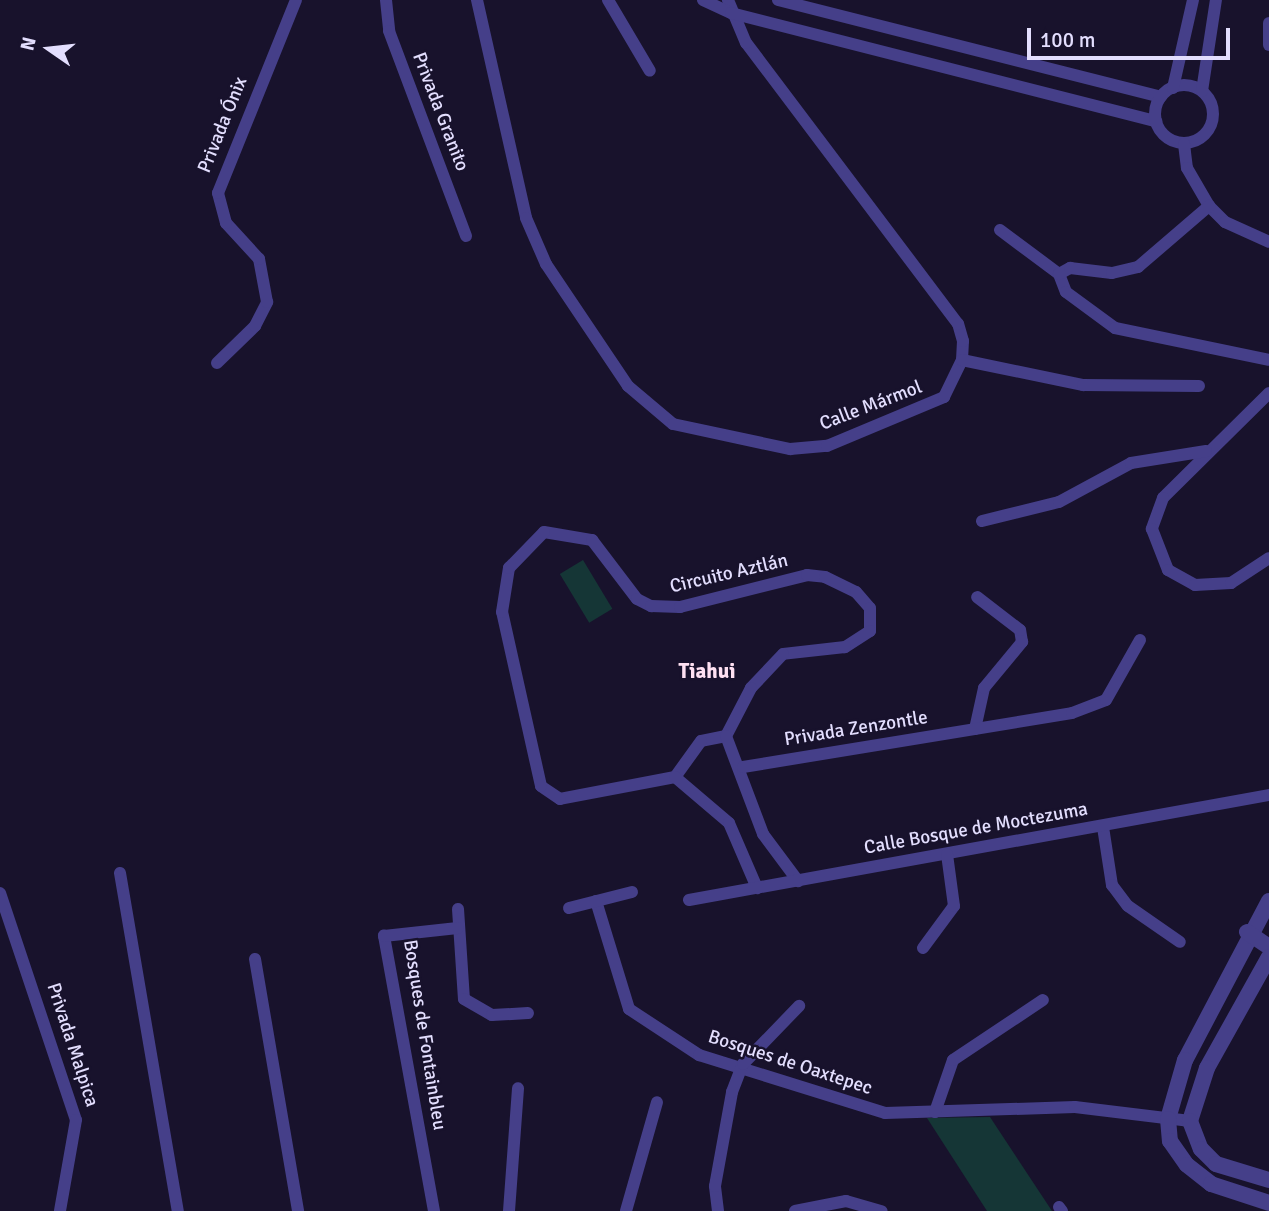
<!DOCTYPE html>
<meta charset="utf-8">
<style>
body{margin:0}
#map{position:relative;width:1269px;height:1211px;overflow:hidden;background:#18122c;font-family:Signika,sans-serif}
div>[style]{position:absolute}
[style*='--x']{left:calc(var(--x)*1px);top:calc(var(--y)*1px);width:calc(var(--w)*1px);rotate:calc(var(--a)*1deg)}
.green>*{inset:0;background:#153636;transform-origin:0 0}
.minor>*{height:12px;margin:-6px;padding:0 6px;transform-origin:6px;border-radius:6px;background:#453f89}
.minor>.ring{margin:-6px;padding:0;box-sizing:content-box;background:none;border:12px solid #453f89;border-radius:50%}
.tertiary>*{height:16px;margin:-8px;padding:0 8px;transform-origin:8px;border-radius:8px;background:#453f89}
span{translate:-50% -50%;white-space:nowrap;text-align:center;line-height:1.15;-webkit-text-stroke:5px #18122c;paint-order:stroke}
.street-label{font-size:19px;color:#e3defe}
.neighbourhood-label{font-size:21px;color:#fee0f2;font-weight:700}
.north{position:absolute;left:14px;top:14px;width:70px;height:70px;-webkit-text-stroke:5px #18122c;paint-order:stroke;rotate:284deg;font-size:19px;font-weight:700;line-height:28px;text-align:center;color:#e3defe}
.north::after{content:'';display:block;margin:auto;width:24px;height:32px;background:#e3defe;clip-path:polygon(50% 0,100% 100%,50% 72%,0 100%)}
.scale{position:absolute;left:1027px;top:28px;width:203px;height:32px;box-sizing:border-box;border:4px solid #e3defe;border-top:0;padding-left:9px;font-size:21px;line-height:24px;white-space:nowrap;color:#e3defe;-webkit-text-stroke:5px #18122c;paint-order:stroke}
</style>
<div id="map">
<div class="green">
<div style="left:583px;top:560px;width:57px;height:27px;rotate:59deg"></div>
<div style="clip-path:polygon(990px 1117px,1052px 1211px,987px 1211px,927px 1118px)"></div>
</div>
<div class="minor">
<div style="--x:386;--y:0;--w:31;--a:84"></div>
<div style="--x:389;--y:31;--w:219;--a:69.4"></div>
<div style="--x:477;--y:0;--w:223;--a:77.3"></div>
<div style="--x:526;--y:218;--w:50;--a:66.5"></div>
<div style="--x:546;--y:264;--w:147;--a:56.1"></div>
<div style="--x:628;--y:386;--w:59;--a:40.2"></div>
<div style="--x:673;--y:424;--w:120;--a:12.1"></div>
<div style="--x:790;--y:449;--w:37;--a:-5"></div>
<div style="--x:827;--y:446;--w:127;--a:-22.7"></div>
<div style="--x:944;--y:397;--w:41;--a:-64.1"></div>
<div style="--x:962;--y:360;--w:19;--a:-87"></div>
<div style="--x:963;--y:341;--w:18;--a:-106"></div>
<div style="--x:958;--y:324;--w:352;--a:-127"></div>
<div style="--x:746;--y:43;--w:47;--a:-112.7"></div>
<div style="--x:608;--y:0;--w:82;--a:59.4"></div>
<div style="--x:703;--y:0;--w:31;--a:25"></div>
<div style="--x:731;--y:13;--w:439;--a:14.3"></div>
<div style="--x:778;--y:0;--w:395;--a:14.2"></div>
<div style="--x:1269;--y:23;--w:22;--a:90"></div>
<div class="ring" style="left:1155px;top:85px;width:46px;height:46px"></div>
<div style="--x:1173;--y:88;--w:90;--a:-77.2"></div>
<div style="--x:1202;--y:91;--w:92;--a:-81.3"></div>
<div style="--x:1184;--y:144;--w:24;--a:83"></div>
<div style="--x:1187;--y:168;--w:44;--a:59.9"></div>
<div style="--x:1209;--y:206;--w:23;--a:45"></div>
<div style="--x:1225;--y:222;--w:48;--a:24.4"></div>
<div style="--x:1000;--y:230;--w:74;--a:36.7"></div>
<div style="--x:1059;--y:274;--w:19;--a:69"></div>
<div style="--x:1066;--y:292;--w:61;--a:36.3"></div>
<div style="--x:1115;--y:328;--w:157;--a:11.7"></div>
<div style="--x:1059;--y:274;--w:13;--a:-29"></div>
<div style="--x:1070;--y:268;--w:42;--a:6.8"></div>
<div style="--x:1112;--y:273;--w:27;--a:-13"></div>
<div style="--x:1138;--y:267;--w:94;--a:-40.7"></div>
<div style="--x:962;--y:360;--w:124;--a:11.7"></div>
<div style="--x:1083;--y:385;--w:116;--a:0.5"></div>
<div style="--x:217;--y:363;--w:53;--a:-44.2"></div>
<div style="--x:255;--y:326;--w:27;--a:-63"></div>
<div style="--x:267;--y:302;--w:44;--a:-100.5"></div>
<div style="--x:259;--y:259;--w:49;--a:-132.5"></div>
<div style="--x:226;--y:223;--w:31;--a:-105"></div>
<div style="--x:218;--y:193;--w:208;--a:-68"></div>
<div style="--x:1269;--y:393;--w:149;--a:135.3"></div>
<div style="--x:1163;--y:498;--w:33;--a:110"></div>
<div style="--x:1152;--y:529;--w:44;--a:68.7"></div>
<div style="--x:1168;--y:570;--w:31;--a:29"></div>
<div style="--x:1195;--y:585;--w:36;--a:-3"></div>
<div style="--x:1231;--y:583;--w:45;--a:-33.3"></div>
<div style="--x:982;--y:521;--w:79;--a:-13.9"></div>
<div style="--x:1059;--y:502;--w:82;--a:-28.4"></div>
<div style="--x:1131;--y:463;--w:76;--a:-9.1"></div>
<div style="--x:544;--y:532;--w:49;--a:9.5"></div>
<div style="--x:592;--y:540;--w:74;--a:52.7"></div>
<div style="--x:637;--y:599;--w:16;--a:27"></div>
<div style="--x:651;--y:606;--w:29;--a:2"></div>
<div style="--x:680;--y:607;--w:131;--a:-14.1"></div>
<div style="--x:807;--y:575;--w:18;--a:6"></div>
<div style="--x:825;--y:577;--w:34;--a:26"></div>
<div style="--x:856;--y:592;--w:21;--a:49"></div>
<div style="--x:870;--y:608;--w:23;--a:90"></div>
<div style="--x:870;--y:631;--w:30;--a:147"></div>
<div style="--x:845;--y:647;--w:62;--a:173.6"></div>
<div style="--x:783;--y:654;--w:47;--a:133.3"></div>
<div style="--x:751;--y:688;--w:54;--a:117.5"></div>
<div style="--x:726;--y:736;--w:25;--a:169"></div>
<div style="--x:701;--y:741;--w:44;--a:125.8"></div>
<div style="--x:675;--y:777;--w:117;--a:169.2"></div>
<div style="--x:560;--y:799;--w:23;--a:-146"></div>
<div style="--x:541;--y:786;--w:178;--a:-102.6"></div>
<div style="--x:502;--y:612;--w:45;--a:-81"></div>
<div style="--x:509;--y:568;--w:50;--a:-45.8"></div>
<div style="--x:975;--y:729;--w:42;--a:-77.6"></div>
<div style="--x:984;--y:688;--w:60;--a:-50.4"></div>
<div style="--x:1022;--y:642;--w:12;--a:-99"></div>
<div style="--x:1020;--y:630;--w:54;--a:-142.5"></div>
<div style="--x:726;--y:736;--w:105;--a:69.3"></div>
<div style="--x:763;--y:834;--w:59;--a:53.3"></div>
<div style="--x:743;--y:767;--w:333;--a:-9.3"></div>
<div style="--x:1072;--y:713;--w:36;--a:-21"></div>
<div style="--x:1106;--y:700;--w:69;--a:-60.5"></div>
<div style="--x:675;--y:777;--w:71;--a:40.4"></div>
<div style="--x:729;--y:823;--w:71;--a:66.7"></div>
<div style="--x:1103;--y:827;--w:59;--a:81.2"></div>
<div style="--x:1112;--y:885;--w:26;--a:53"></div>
<div style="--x:1128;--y:906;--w:63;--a:34.7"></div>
<div style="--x:120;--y:873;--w:343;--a:80.3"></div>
<div style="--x:0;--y:893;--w:239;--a:71.5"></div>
<div style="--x:76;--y:1120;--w:92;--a:100"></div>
<div style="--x:689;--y:900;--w:589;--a:-10.26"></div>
<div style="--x:596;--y:901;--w:113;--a:73"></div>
<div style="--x:629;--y:1009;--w:84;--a:33.3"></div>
<div style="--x:699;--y:1055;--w:195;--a:17.3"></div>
<div style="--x:885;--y:1113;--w:190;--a:-1.8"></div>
<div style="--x:1075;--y:1107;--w:116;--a:6.9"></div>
<div style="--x:569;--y:908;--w:65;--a:-14.3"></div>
<div style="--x:458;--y:909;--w:90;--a:86.2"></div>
<div style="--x:464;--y:999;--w:32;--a:30"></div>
<div style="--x:492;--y:1015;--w:36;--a:-3"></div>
<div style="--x:923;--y:948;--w:52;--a:-53.6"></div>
<div style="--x:954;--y:906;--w:52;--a:-97.7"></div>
<div style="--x:255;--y:959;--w:256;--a:80.3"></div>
<div style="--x:935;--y:1112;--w:55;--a:-70.9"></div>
<div style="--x:953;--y:1060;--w:108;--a:-33.7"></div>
<div style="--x:1059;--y:1207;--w:5;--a:53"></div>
<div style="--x:434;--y:1211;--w:280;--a:-100.3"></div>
<div style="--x:384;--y:936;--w:74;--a:-6.2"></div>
<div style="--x:509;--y:1211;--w:123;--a:-85.8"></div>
<div style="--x:626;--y:1211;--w:113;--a:-74.1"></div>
<div style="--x:718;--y:1211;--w:25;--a:-97"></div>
<div style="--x:715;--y:1186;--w:96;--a:-79.7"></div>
<div style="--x:732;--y:1092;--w:30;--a:-69"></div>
<div style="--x:743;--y:1064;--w:81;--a:-46"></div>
<div style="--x:795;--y:1211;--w:52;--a:-11.1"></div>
<div style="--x:846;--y:1201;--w:37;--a:16"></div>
</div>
<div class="tertiary">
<div style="--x:1269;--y:901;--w:180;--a:117.8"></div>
<div style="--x:1185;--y:1060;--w:61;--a:106.1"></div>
<div style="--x:1168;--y:1119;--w:22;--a:85"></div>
<div style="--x:1170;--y:1141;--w:29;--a:55"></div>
<div style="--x:1187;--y:1165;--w:31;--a:38"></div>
<div style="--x:1211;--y:1184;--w:61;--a:18.1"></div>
<div style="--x:1247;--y:932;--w:27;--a:34"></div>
<div style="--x:1269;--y:957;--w:127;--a:119.2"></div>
<div style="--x:1207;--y:1068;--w:56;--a:107.8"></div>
<div style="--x:1190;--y:1121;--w:30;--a:69"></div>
<div style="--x:1201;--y:1149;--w:21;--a:45"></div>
<div style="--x:1216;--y:1164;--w:55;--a:16.8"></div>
</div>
<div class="street-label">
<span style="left:440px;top:112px;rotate:69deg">Privada Granito</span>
<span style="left:223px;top:125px;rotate:-68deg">Privada Ónix</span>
<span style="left:871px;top:406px;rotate:-21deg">Calle Mármol</span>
<span style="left:729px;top:574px;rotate:-13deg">Circuito Aztlán</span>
<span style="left:856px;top:729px;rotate:-9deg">Privada Zenzontle</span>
<span style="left:976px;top:829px;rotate:-10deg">Calle Bosque de Moctezuma</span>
<span style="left:424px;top:1035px;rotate:81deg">Bosques de Fontainbleu</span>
<span style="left:72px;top:1045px;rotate:72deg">Privada Malpica</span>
<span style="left:790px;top:1063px;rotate:18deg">Bosques de Oaxtepec</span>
</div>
<div class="neighbourhood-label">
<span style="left:707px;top:671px">Tiahui</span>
</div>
<div class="north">N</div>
<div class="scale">100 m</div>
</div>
